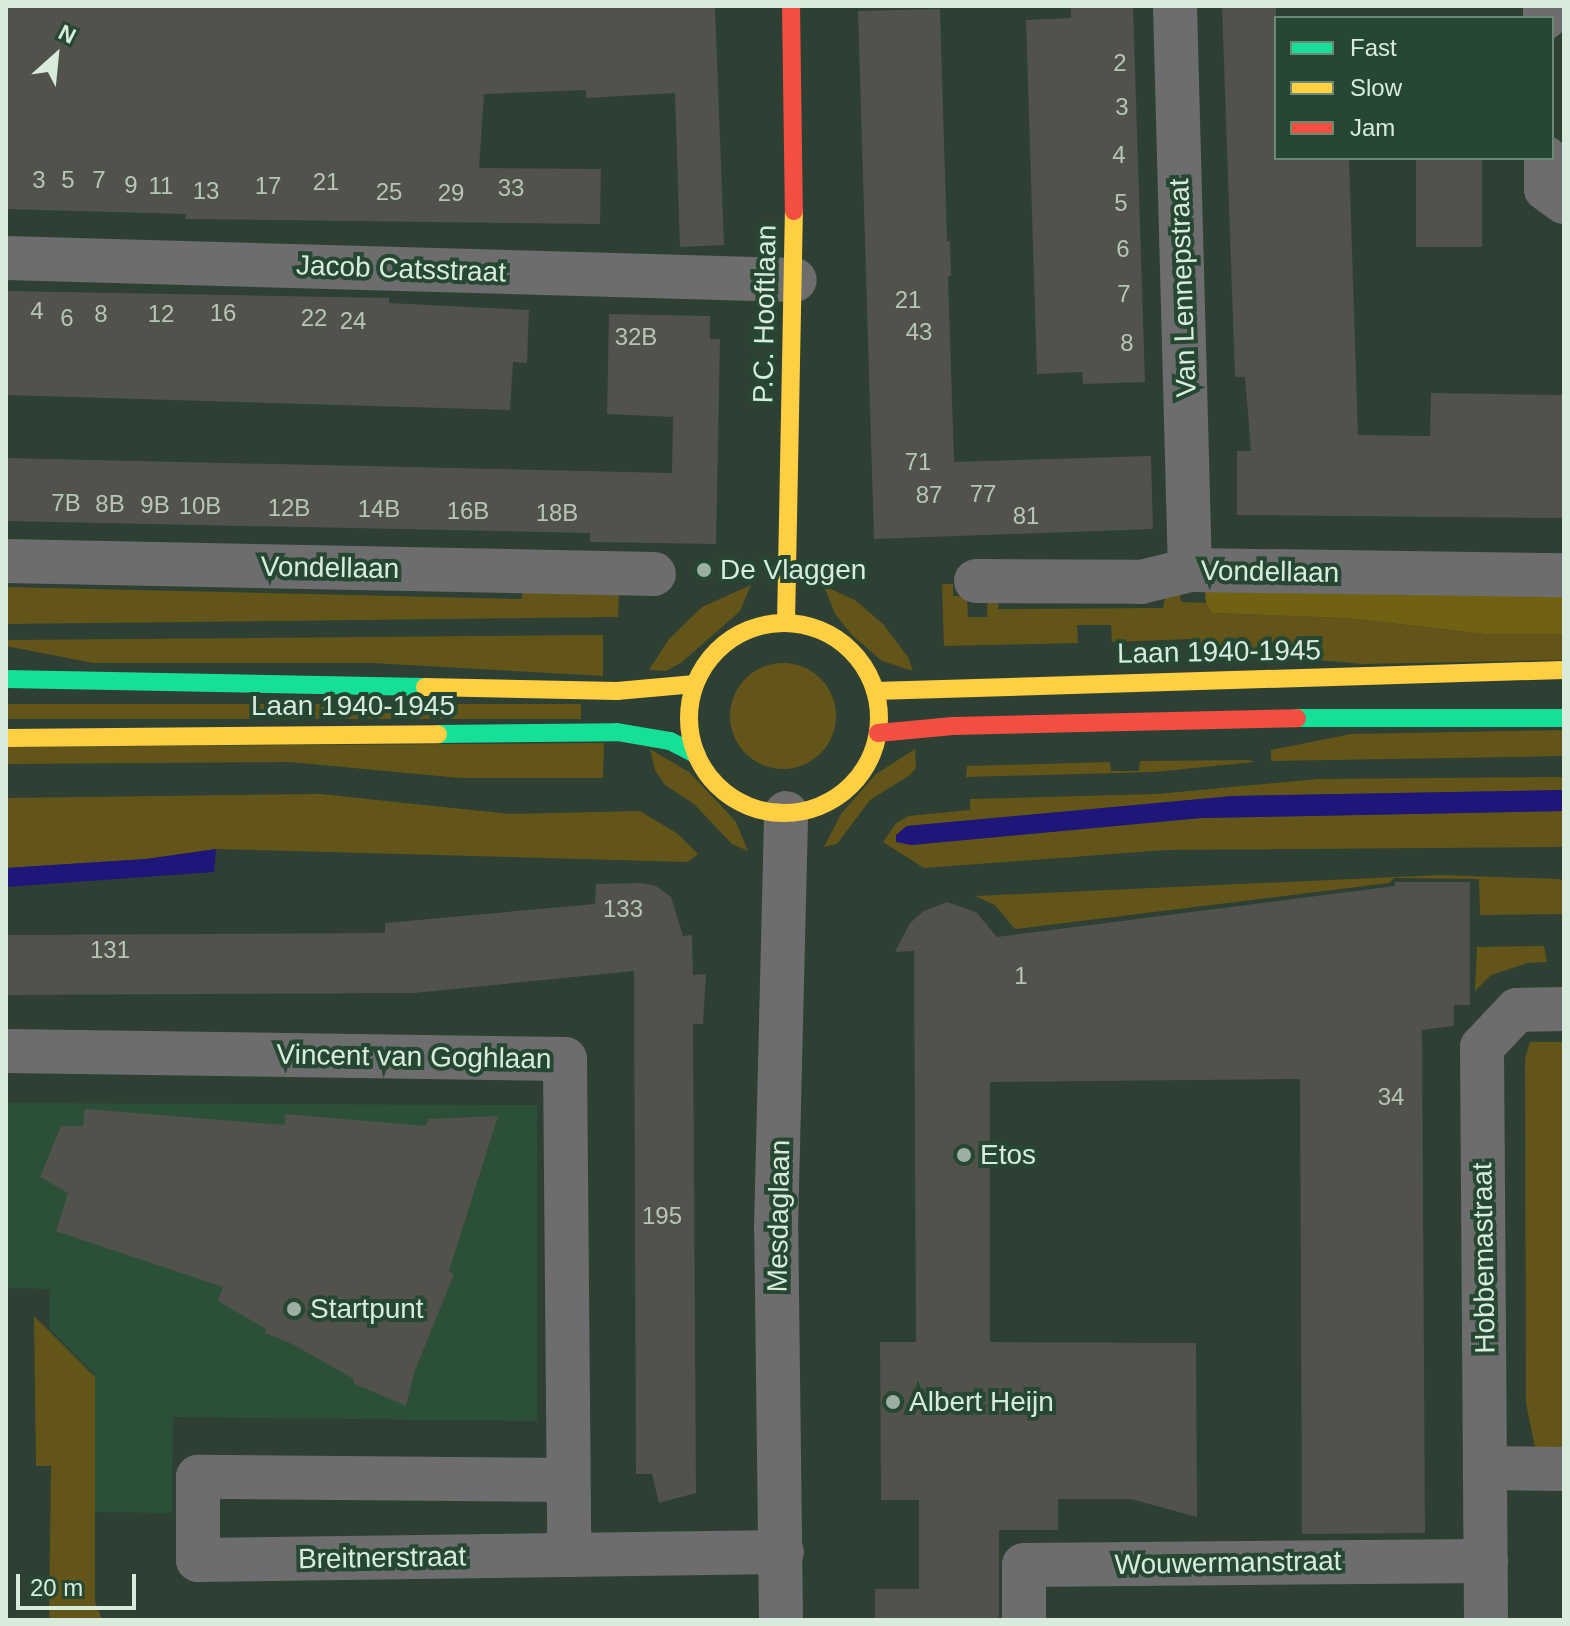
<!DOCTYPE html>
<style>
body{margin:0}
#map{position:relative;width:1570px;height:1626px;overflow:hidden;background:#2e3f34;font-family:Arial,sans-serif}
div>[style]{position:absolute}
[style*='--x']{left:calc(var(--x)*1px);top:calc(var(--y)*1px);width:calc(var(--w)*1px);rotate:calc(var(--a)*1deg)}
.built>*{inset:0;background:#2b5037}
.green>*{inset:0;background:#63551a;transform-origin:0 0}
.round{border-radius:50%}
.forest>*{inset:0;background:#716113}
.water>*{inset:0;background:#1e1679}
.building>*{inset:0;background:#51524b;transform-origin:0 0}
.street>*{height:44px;margin:-22px;padding:0 22px;transform-origin:22px;border-radius:22px;background:#6e6d6e}
.fast>*{height:18px;margin:-9px;padding:0 9px;transform-origin:9px;border-radius:9px;background:#16e098}
.slow>*{height:18px;margin:-9px;padding:0 9px;transform-origin:9px;border-radius:9px;background:#ffcf43}
.slow>.ring{margin:-9px;padding:0;box-sizing:content-box;background:none;border:18px solid #ffcf43;border-radius:50%}
.jam>*{height:18px;margin:-9px;padding:0 9px;transform-origin:9px;border-radius:9px;background:#f24e42}
.dots>*{width:22px;height:22px;translate:-50% -50%;box-sizing:border-box;border:4px solid #264731;border-radius:50%}
span{translate:-50% -50%;white-space:nowrap;text-align:center;line-height:1.15;-webkit-text-stroke:8px #264731;paint-order:stroke}
.number-label{font-size:24px;color:#b6c5b8}
.number-label span{-webkit-text-stroke-width:0}
.street-label{font-size:28px;color:#d8ebdd}
.poi-label{font-size:28px;color:#d8ebdd}
.left{translate:0 -50%;text-align:left}
.frame{position:absolute;inset:0;border:8px solid #d8ebdd;pointer-events:none}
.legend{position:absolute;left:1274px;top:16px;width:280px;height:144px;box-sizing:border-box;background:#264731;border:2px solid #6d8976;margin:0;padding:10px 14px;list-style:none;font-size:24px;color:#d8ebdd}
.legend li{display:flex;align-items:center;gap:16px;height:40px}
.legend b{width:40px;border:2px solid #6d8976}
.north{position:absolute;left:16px;top:16px;width:80px;height:80px;-webkit-text-stroke:6px #264731;paint-order:stroke;rotate:27deg;font-size:22px;font-weight:700;line-height:32px;text-align:center;color:#d8ebdd}
.north::after{content:'';display:block;margin:auto;width:28px;height:36px;background:#d8ebdd;clip-path:polygon(50% 0,100% 100%,50% 72%,0 100%)}
.scale{position:absolute;left:16px;top:1574px;width:120px;height:36px;box-sizing:border-box;border:4px solid #d8ebdd;border-top:0;padding-left:10px;font-size:24px;line-height:28px;white-space:nowrap;color:#d8ebdd;-webkit-text-stroke:6px #264731;paint-order:stroke}
</style>
<div id="map">
<div class="built">
<div style="clip-path:polygon(6px 1103px,537px 1105px,537px 1421px,173px 1417px,172px 1513px,93px 1512px,94px 1374px,50px 1329px,50px 1289px,6px 1288px)"></div>
</div>
<div class="green">
<div style="clip-path:polygon(942px 584px,953px 584px,953px 596px,967px 596px,968px 617px,987px 617px,988px 595px,999px 596px,998px 609px,1163px 608px,1165px 597px,1180px 593px,1181px 602px,1206px 603px,1212px 613px,1347px 618px,1485px 634px,1564px 634px,1564px 660px,1362px 664px,1196px 649px,1193px 639px,1112px 642px,1111px 625px,1077px 625px,1078px 643px,944px 646px)"></div>
<div style="clip-path:polygon(751px 585px,740px 611px,681px 663px,666px 671px,649px 670px,669px 639px,702px 607px)"></div>
<div style="clip-path:polygon(824px 586px,855px 600px,883px 624px,908px 657px,913px 671px,882px 661px,852px 635px,835px 614px)"></div>
<div style="clip-path:polygon(6px 587px,521px 599px,524px 588px,619px 589px,618px 617px,6px 624px)"></div>
<div style="clip-path:polygon(603px 635px,603px 676px,373px 663px,93px 663px,6px 646px,6px 640px)"></div>
<div class="round" style="left:730px;top:663px;width:106px;height:106px"></div>
<div style="left:581px;top:704px;width:15px;height:575px;rotate:90deg"></div>
<div style="clip-path:polygon(1564px 730px,1564px 756px,1271px 761px,1271px 750px,1351px 734px)"></div>
<div style="clip-path:polygon(604px 743px,603px 778px,460px 778px,290px 762px,6px 764px,6px 747px)"></div>
<div style="clip-path:polygon(650px 749px,689px 772px,726px 811px,736px 822px,748px 851px,732px 844px,694px 804px,665px 785px,655px 770px)"></div>
<div style="clip-path:polygon(915px 749px,916px 768px,910px 775px,870px 800px,837px 844px,824px 847px,841px 814px,876px 774px)"></div>
<div style="clip-path:polygon(1249px 760px,1254px 762px,1154px 772px,966px 777px,967px 766px,1110px 762px,1111px 771px,1139px 771px,1140px 761px)"></div>
<div style="clip-path:polygon(1564px 777px,1564px 790px,1233px 796px,907px 826px,896px 835px,911px 845px,1201px 818px,1564px 811px,1564px 847px,1166px 850px,924px 868px,883px 842px,896px 823px,909px 816px,970px 810px,970px 799px,1157px 794px,1319px 779px)"></div>
<div style="clip-path:polygon(320px 794px,510px 814px,640px 811px,678px 834px,698px 854px,688px 862px,216px 849px,146px 859px,6px 868px,6px 798px)"></div>
<div style="clip-path:polygon(1441px 875px,1559px 879px,1564px 881px,1564px 914px,1480px 915px,1479px 879px,1394px 878px,1389px 883px,1015px 929px,995px 905px,975px 896px)"></div>
<div style="clip-path:polygon(1544px 946px,1547px 962px,1528px 963px,1491px 975px,1475px 991px,1477px 947px)"></div>
<div style="clip-path:polygon(1530px 1042px,1564px 1042px,1564px 1448px,1535px 1447px,1526px 1403px,1525px 1059px)"></div>
<div style="clip-path:polygon(34px 1316px,95px 1377px,95px 1601px,102px 1620px,49px 1620px,51px 1466px,36px 1466px)"></div>
</div>
<div class="forest">
<div style="clip-path:polygon(1205px 591px,1564px 596px,1564px 634px,1485px 634px,1347px 618px,1212px 613px,1206px 603px)"></div>
</div>
<div class="water">
<div style="clip-path:polygon(1564px 790px,1564px 811px,1201px 818px,911px 845px,896px 842px,896px 835px,907px 826px,1233px 796px)"></div>
<div style="clip-path:polygon(216px 849px,214px 872px,6px 887px,6px 868px,146px 859px)"></div>
</div>
<div class="building">
<div style="clip-path:polygon(6px 6px,715px 6px,724px 245px,680px 247px,675px 93px,586px 98px,586px 90px,484px 94px,479px 168px,601px 169px,600px 224px,185px 219px,186px 214px,6px 209px)"></div>
<div style="clip-path:polygon(1071px 6px,1133px 6px,1145px 382px,1083px 384px,1082px 372px,1037px 374px,1026px 20px,1071px 18px)"></div>
<div style="clip-path:polygon(1222px 6px,1276px 6px,1276px 158px,1349px 158px,1358px 435px,1430px 436px,1431px 393px,1564px 395px,1564px 518px,1237px 515px,1237px 451px,1251px 451px,1245px 377px,1235px 377px)"></div>
<div style="clip-path:polygon(940px 9px,947px 241px,950px 241px,951px 276px,948px 276px,954px 462px,1151px 456px,1153px 529px,874px 539px,858px 11px)"></div>
<div style="left:1416px;top:158px;width:66px;height:89px"></div>
<div style="clip-path:polygon(6px 291px,389px 298px,389px 303px,529px 310px,527px 363px,513px 362px,510px 410px,6px 395px)"></div>
<div style="clip-path:polygon(609px 314px,710px 316px,710px 339px,720px 339px,716px 544px,590px 542px,590px 533px,6px 521px,6px 458px,672px 473px,673px 417px,607px 414px)"></div>
<div style="clip-path:polygon(1395px 882px,1470px 882px,1470px 1005px,1454px 1005px,1454px 1026px,1422px 1030px,1425px 1533px,1302px 1534px,1300px 1079px,990px 1082px,990px 1342px,1196px 1343px,1197px 1517px,1131px 1499px,1058px 1499px,1058px 1530px,999px 1530px,999px 1620px,875px 1620px,875px 1589px,919px 1589px,919px 1500px,881px 1500px,880px 1342px,916px 1342px,914px 951px,895px 952px,910px 923px,924px 911px,947px 902px,976px 912px,997px 937px,1395px 886px)"></div>
<div style="clip-path:polygon(641px 883px,656px 886px,671px 897px,683px 936px,692px 935px,693px 975px,706px 974px,703px 1024px,693px 1024px,696px 1493px,659px 1503px,652px 1474px,636px 1474px,634px 971px,414px 993px,6px 995px,6px 935px,385px 933px,385px 923px,595px 904px,596px 884px)"></div>
<div style="clip-path:polygon(85px 1109px,285px 1125px,285px 1114px,426px 1126px,429px 1119px,498px 1116px,449px 1271px,454px 1274px,414px 1373px,406px 1406px,353px 1383px,354px 1379px,294px 1345px,265px 1333px,266px 1329px,218px 1301px,223px 1287px,56px 1231px,68px 1193px,40px 1177px,61px 1126px,83px 1126px)"></div>
</div>
<div class="street">
<div style="--x:1175;--y:6;--w:564;--a:88.48"></div>
<div style="--x:1545;--y:6;--w:12;--a:90"></div>
<div style="--x:1546;--y:158;--w:31;--a:90"></div>
<div style="--x:1546;--y:189;--w:22;--a:36"></div>
<div style="--x:6;--y:258;--w:789;--a:1.6"></div>
<div style="--x:6;--y:561;--w:648;--a:1.15"></div>
<div style="--x:976;--y:581;--w:165;--a:0.3"></div>
<div style="--x:1141;--y:582;--w:50;--a:-13.8"></div>
<div style="--x:1190;--y:570;--w:374;--a:0.8"></div>
<div style="--x:6;--y:1051;--w:559;--a:0.82"></div>
<div style="--x:565;--y:1059;--w:496;--a:89.5"></div>
<div style="--x:1486;--y:1468;--w:78;--a:0.7"></div>
<div style="--x:568;--y:1480;--w:370;--a:-179.5"></div>
<div style="--x:198;--y:1477;--w:83;--a:90"></div>
<div style="--x:198;--y:1560;--w:584;--a:-0.78"></div>
<div style="--x:781;--y:1620;--w:392;--a:-90.7"></div>
<div style="--x:776;--y:1228;--w:415;--a:-88.6"></div>
<div style="--x:1024;--y:1620;--w:55;--a:-90"></div>
<div style="--x:1024;--y:1565;--w:462;--a:-0.5"></div>
<div style="--x:1486;--y:1620;--w:573;--a:-90.4"></div>
<div style="--x:1482;--y:1047;--w:51;--a:-46.6"></div>
<div style="--x:1517;--y:1010;--w:47;--a:-1.2"></div>
</div>
<div class="fast">
<div style="--x:6;--y:679;--w:419;--a:1.1"></div>
<div style="--x:1297;--y:718;--w:267;--a:0"></div>
<div style="--x:438;--y:734;--w:179;--a:-0.6"></div>
<div style="--x:617;--y:732;--w:54;--a:9.6"></div>
<div style="--x:670;--y:741;--w:30;--a:27"></div>
</div>
<div class="slow">
<div style="--x:786;--y:623;--w:412;--a:-88.9"></div>
<div class="ring" style="left:689px;top:623px;width:172px;height:172px"></div>
<div style="--x:425;--y:687;--w:192;--a:1.2"></div>
<div style="--x:617;--y:691;--w:78;--a:-5.1"></div>
<div style="--x:875;--y:691;--w:689;--a:-1.75"></div>
<div style="--x:6;--y:738;--w:432;--a:-0.5"></div>
</div>
<div class="jam">
<div style="--x:791;--y:6;--w:205;--a:89.2"></div>
<div style="--x:878;--y:733;--w:75;--a:-5.3"></div>
<div style="--x:953;--y:726;--w:344;--a:-1.3"></div>
</div>
<div class="dots">
<div style="left:704px;top:570px;background:#9cafa2"></div>
<div style="left:964px;top:1155px;background:#9cafa2"></div>
<div style="left:294px;top:1309px;background:#9cafa2"></div>
<div style="left:893px;top:1402px;background:#9cafa2"></div>
</div>
<div class="number-label">
<span style="left:1120px;top:63px">2</span>
<span style="left:1122px;top:107px">3</span>
<span style="left:1119px;top:155px">4</span>
<span style="left:39px;top:180px">3</span>
<span style="left:68px;top:180px">5</span>
<span style="left:99px;top:180px">7</span>
<span style="left:326px;top:182px">21</span>
<span style="left:131px;top:185px">9</span>
<span style="left:161px;top:186px">11</span>
<span style="left:268px;top:186px">17</span>
<span style="left:511px;top:188px">33</span>
<span style="left:206px;top:191px">13</span>
<span style="left:389px;top:192px">25</span>
<span style="left:451px;top:193px">29</span>
<span style="left:1121px;top:203px">5</span>
<span style="left:1123px;top:249px">6</span>
<span style="left:1124px;top:294px">7</span>
<span style="left:908px;top:300px">21</span>
<span style="left:37px;top:311px">4</span>
<span style="left:223px;top:313px">16</span>
<span style="left:101px;top:314px">8</span>
<span style="left:161px;top:314px">12</span>
<span style="left:67px;top:318px">6</span>
<span style="left:314px;top:318px">22</span>
<span style="left:353px;top:321px">24</span>
<span style="left:919px;top:332px">43</span>
<span style="left:636px;top:337px">32B</span>
<span style="left:1127px;top:343px">8</span>
<span style="left:918px;top:462px">71</span>
<span style="left:983px;top:494px">77</span>
<span style="left:929px;top:495px">87</span>
<span style="left:66px;top:503px">7B</span>
<span style="left:110px;top:504px">8B</span>
<span style="left:155px;top:505px">9B</span>
<span style="left:200px;top:506px">10B</span>
<span style="left:289px;top:508px">12B</span>
<span style="left:379px;top:509px">14B</span>
<span style="left:468px;top:511px">16B</span>
<span style="left:557px;top:513px">18B</span>
<span style="left:1026px;top:516px">81</span>
<span style="left:623px;top:909px">133</span>
<span style="left:110px;top:950px">131</span>
<span style="left:1021px;top:976px">1</span>
<span style="left:1391px;top:1097px">34</span>
<span style="left:662px;top:1216px">195</span>
</div>
<div class="street-label">
<span style="left:401px;top:269px;rotate:2deg">Jacob Catsstraat</span>
<span style="left:1183px;top:288px;rotate:-92deg">Van Lennepstraat</span>
<span style="left:765px;top:314px;rotate:-89deg">P.C. Hooftlaan</span>
<span style="left:330px;top:568px;rotate:1deg">Vondellaan</span>
<span style="left:1270px;top:572px;rotate:1deg">Vondellaan</span>
<span style="left:1219px;top:652px;rotate:-1deg">Laan 1940-1945</span>
<span style="left:353px;top:706px">Laan 1940-1945</span>
<span style="left:414px;top:1057px;rotate:1deg">Vincent van Goghlaan</span>
<span style="left:779px;top:1216px;rotate:-89deg">Mesdaglaan</span>
<span style="left:1484px;top:1258px;rotate:-91deg">Hobbemastraat</span>
<span style="left:382px;top:1558px;rotate:-1deg">Breitnerstraat</span>
<span style="left:1228px;top:1563px;rotate:-1deg">Wouwermanstraat</span>
</div>
<div class="poi-label">
<span class="left" style="left:720px;top:570px">De Vlaggen</span>
<span class="left" style="left:980px;top:1155px">Etos</span>
<span class="left" style="left:310px;top:1309px">Startpunt</span>
<span class="left" style="left:909px;top:1402px">Albert Heijn</span>
</div>
<div class="frame"></div>
<ul class="legend">
<li><b style="height:10px;background:#16e098"></b>Fast</li>
<li><b style="height:10px;background:#ffcf43"></b>Slow</li>
<li><b style="height:10px;background:#f24e42"></b>Jam</li>
</ul>
<div class="north">N</div>
<div class="scale">20 m</div>
</div>
